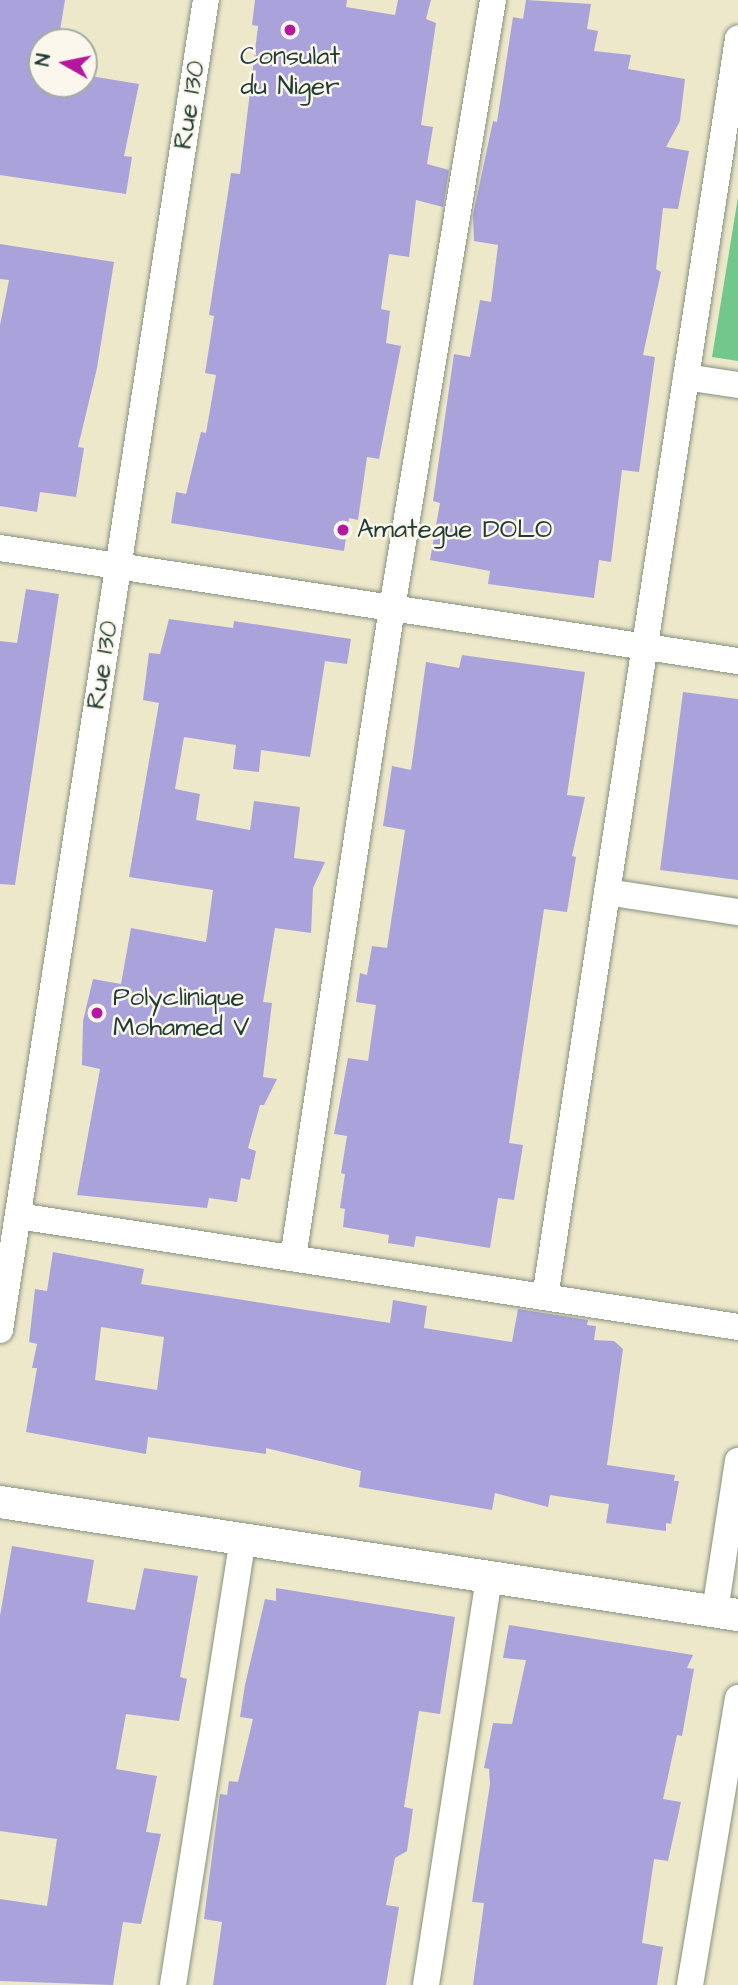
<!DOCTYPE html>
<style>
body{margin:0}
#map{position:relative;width:738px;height:1985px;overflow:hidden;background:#eee8cb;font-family:"Architects Daughter",sans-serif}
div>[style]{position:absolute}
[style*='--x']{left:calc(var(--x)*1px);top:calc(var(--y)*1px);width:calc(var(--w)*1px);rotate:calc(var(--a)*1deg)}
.green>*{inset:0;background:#72c88c}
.building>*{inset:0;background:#aaa2da}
.roads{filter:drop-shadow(0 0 2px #869280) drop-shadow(0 0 2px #869280)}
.minor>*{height:26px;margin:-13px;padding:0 13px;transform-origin:13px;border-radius:13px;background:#fff}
.tertiary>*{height:32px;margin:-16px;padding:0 16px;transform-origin:16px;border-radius:16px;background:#fff}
.dots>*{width:19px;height:19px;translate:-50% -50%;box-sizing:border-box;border:4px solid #fbf7ec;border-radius:50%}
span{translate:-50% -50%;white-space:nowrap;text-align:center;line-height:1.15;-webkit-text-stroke:5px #fbf7ec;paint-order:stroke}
.poi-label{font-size:26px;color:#1f3d34}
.left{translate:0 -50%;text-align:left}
.street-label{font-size:26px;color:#1f3d34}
.north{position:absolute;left:28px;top:28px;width:70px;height:70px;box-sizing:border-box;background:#fbf7ec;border:2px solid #a3ada2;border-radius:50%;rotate:279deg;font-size:19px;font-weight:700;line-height:28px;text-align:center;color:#1f3d34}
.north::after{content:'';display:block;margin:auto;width:24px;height:32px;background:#b5179e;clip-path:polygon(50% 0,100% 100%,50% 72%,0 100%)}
</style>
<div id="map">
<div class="green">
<div style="clip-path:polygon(738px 197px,738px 361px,712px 357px)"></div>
</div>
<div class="building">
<div style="clip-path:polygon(0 0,65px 0,58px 42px,42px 42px,42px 84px,84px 84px,84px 75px,139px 84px,124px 156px,132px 157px,126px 194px,0 175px)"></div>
<div style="clip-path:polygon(255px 0,347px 0,346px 7px,395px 15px,398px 0,431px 0,426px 19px,436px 23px,421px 125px,433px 127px,427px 164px,449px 170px,443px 207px,416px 200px,409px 257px,389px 254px,381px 309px,390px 311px,386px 343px,401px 346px,379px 459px,367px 457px,358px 520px,349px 518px,344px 551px,171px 523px,176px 492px,186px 494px,201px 432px,206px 433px,216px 375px,205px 373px,214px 316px,209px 315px,231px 173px,240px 174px,258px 26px,252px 25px)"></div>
<div style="clip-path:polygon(526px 0,591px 4px,587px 29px,598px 31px,594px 51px,631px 55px,628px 69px,685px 79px,680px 121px,666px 147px,689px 151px,678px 209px,663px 208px,656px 269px,661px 272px,643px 355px,655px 357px,639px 472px,622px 470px,611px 562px,599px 560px,594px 598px,488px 584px,490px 571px,430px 560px,440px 503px,433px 501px,454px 354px,470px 357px,480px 300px,491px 302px,498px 245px,474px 241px,473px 215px,493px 121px,497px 122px,513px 17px,523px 19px)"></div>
<div style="clip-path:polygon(0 244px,114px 262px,97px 368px,78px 447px,84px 448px,76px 497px,40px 492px,37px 512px,0 506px,0 325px,9px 280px,0 279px)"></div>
<div style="clip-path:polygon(26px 589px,59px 594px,15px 885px,0 884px,0 641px,17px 643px)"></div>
<div style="clip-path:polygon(169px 619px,233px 628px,234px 621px,351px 639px,347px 664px,325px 661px,310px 757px,261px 750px,259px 772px,233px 769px,236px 745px,184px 737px,175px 789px,200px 794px,196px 820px,250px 830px,254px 801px,300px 807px,294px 858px,325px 862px,313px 888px,311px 933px,275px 928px,263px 1002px,272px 1003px,263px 1077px,277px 1079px,264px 1105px,260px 1105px,248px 1148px,256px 1151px,250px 1180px,241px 1178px,237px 1202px,209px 1198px,207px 1208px,77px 1195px,100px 1069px,82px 1065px,83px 1021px,93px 979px,121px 984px,131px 928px,206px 942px,213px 890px,129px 877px,159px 703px,143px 700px,149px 653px,160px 654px)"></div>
<div style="clip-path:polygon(462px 655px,585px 672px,567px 795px,585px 797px,572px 856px,576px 857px,567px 912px,544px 909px,509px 1143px,523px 1145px,514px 1200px,498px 1198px,490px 1248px,416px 1236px,414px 1247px,388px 1243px,389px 1235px,343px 1227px,345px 1209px,340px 1208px,345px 1174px,341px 1173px,347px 1136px,334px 1134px,348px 1058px,368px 1061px,376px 1005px,356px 1002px,360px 973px,367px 975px,372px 946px,387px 948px,405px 830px,383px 826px,392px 766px,411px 770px,426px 662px,459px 668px)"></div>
<div style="clip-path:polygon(683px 692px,738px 699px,738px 880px,660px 870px)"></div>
<div style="clip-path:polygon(evenodd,53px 1252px,144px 1269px,141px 1284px,390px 1323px,393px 1300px,427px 1306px,424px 1328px,512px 1342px,518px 1309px,588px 1320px,587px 1325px,596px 1326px,594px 1340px,614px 1341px,623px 1349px,607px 1465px,675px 1475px,674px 1481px,679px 1481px,671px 1524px,666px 1523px,666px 1531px,606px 1523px,609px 1504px,550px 1495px,548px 1507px,495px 1493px,492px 1510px,359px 1487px,361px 1471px,266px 1448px,266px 1454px,148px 1437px,146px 1454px,26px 1432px,37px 1368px,32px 1368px,37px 1344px,29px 1342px,35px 1289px,47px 1291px,53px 1252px,101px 1327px,164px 1337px,157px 1390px,95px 1380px,101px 1327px)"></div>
<div style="clip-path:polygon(12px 1546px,94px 1560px,87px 1602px,135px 1610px,144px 1568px,198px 1576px,180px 1677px,187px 1679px,179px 1721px,126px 1714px,116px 1769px,157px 1776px,146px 1832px,161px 1834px,141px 1924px,123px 1922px,113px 1985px,0 1981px,0 1899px,47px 1906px,57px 1839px,0 1831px,0 1616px)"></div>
<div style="clip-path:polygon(276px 1588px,455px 1617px,440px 1714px,419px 1711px,404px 1807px,413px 1809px,407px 1851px,395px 1858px,386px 1905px,399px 1907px,386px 1985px,213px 1985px,222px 1922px,204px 1919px,220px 1794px,227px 1795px,229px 1781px,238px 1782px,253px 1719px,240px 1717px,245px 1685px,265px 1599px,276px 1601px)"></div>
<div style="clip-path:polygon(509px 1625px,693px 1655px,687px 1668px,694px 1669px,682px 1736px,677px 1735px,663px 1799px,681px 1802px,668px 1861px,654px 1859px,642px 1943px,663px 1947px,657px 1985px,473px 1985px,484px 1903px,472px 1902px,490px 1784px,489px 1769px,484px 1768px,493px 1723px,512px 1724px,526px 1660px,503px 1658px)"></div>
</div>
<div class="roads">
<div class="minor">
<div style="--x:686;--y:377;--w:53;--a:8.7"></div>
<div style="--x:0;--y:548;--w:747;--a:8.71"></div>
<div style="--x:607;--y:892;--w:133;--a:8.7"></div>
<div style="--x:18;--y:1216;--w:729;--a:8.76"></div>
<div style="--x:293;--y:1258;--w:657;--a:-81.34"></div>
<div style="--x:392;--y:608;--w:616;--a:-80.57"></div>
<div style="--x:545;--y:1297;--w:1273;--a:-81.28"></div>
<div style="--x:0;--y:1330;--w:1346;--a:-81.2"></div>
<div style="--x:715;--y:1611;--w:152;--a:-81.3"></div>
<div style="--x:173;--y:1985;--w:451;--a:-81.1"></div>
<div style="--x:426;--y:1985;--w:413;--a:-81.2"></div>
<div style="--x:690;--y:1985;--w:291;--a:-80.5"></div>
</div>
<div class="tertiary">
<div style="--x:0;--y:1502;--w:747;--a:8.71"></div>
</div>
</div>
<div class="dots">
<div style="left:290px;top:30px;background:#b5179e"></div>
<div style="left:343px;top:530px;background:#b5179e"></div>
<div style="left:97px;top:1013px;background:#b5179e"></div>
</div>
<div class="poi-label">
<span style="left:290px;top:72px">Consulat<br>du Niger</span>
<span class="left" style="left:357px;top:530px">Amategue DOLO</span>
<span class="left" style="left:113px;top:1013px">Polyclinique<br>Mohamed V</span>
</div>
<div class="street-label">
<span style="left:190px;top:105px;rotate:-81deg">Rue 130</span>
<span style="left:103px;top:665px;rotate:-81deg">Rue 130</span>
</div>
<div class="north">N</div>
</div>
